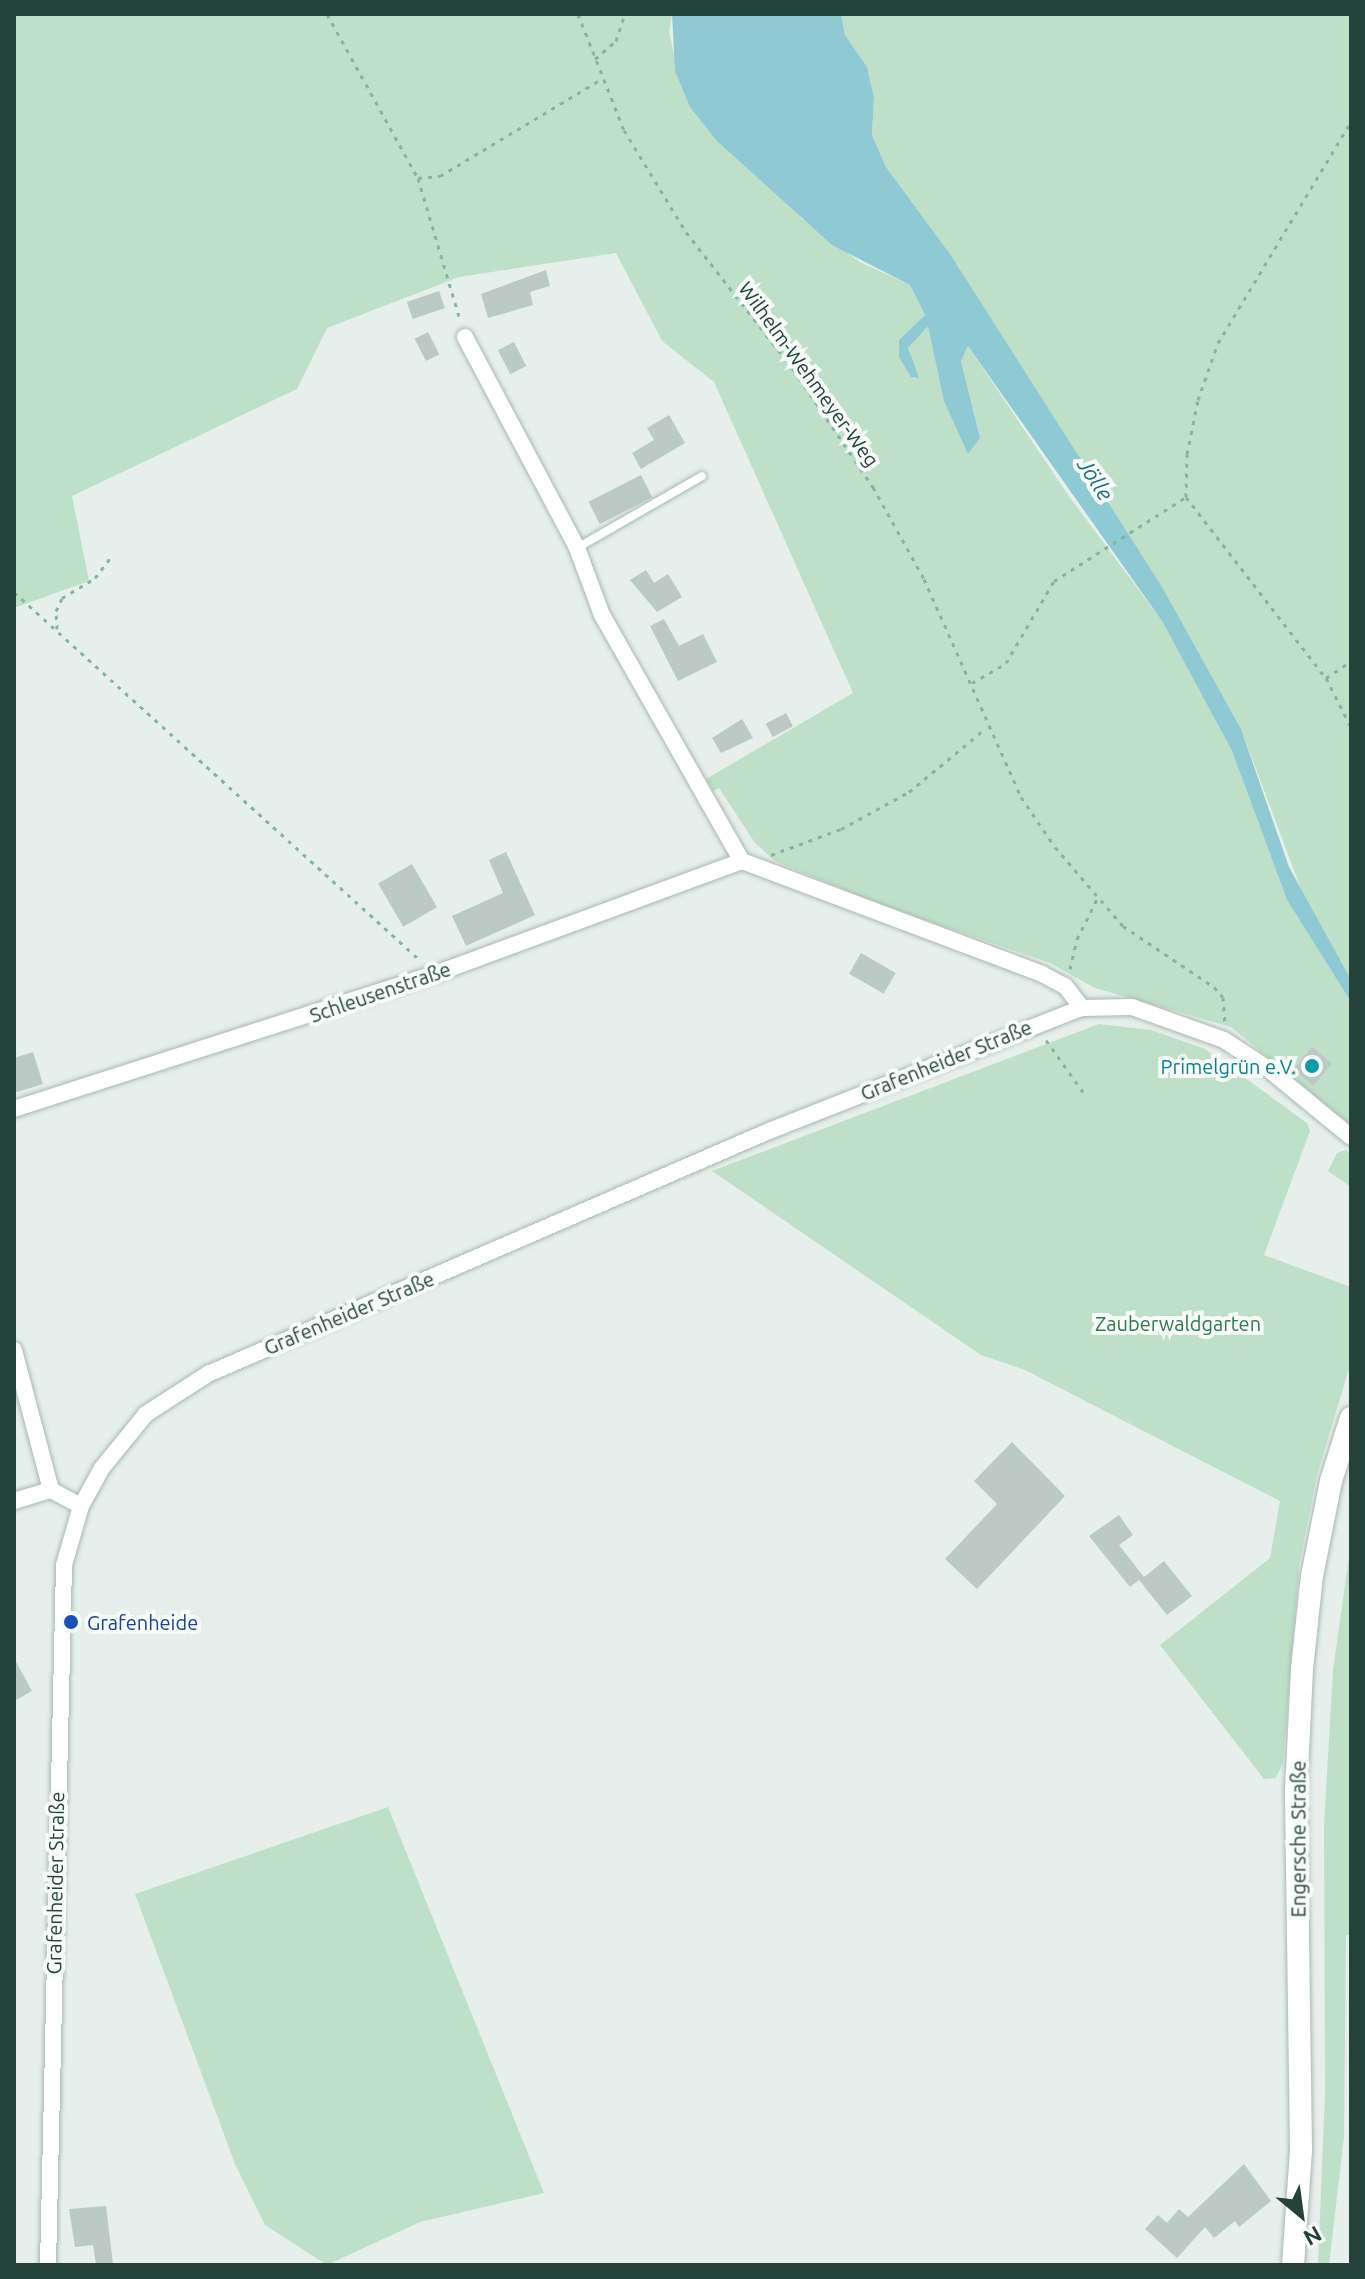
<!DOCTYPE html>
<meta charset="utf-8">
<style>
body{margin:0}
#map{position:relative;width:1365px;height:2279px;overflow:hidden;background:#e6efeb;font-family:Ubuntu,sans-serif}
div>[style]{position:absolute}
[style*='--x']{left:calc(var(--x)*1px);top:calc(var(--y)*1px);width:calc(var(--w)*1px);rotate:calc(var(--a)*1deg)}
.green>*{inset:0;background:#bfe0c8}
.water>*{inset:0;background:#8ec9d4}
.building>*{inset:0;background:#bbcac4;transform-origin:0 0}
.path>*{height:3px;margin-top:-1.5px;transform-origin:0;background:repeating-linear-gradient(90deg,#86b3a5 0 4px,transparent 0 10px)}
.roads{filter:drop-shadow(0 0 2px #a8b8b2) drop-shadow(0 0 2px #a8b8b2)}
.lane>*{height:8px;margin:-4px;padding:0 4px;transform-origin:4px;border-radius:4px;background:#fff}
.street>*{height:16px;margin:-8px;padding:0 8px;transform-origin:8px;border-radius:8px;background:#fff}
.secondary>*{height:22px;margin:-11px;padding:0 11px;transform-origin:11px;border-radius:11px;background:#fff}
.dots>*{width:22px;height:22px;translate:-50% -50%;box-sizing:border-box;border:4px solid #f7fbf9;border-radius:50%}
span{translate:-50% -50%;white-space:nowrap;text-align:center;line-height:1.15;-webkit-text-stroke:8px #f7fbf9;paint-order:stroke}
.street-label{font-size:20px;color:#24423a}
.culture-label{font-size:20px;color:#0d838f}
.right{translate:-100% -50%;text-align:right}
.park-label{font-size:20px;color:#2d7a4b}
.transit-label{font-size:20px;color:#164399}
.left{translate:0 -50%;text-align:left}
.water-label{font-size:22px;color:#1c6f80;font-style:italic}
.frame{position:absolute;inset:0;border:16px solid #24423a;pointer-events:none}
.north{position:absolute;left:1261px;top:2175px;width:80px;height:80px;-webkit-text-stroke:6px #f7fbf9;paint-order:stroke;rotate:151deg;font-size:22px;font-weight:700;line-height:32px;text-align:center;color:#24423a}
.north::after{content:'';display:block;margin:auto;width:28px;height:36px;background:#24423a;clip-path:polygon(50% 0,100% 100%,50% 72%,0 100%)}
</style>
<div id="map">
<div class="green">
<div style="clip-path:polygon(14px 14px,672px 14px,669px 32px,681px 84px,801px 218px,860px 262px,910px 285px,925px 315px,899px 340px,908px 348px,928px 325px,968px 453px,980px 438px,961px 361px,968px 346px,1068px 495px,1162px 621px,1232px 751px,1287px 900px,1351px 1002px,1351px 1125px,1231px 1027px,1095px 988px,1050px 963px,882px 905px,775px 861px,755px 843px,719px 788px,713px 791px,706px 779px,853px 693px,714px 382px,662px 341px,616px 253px,459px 277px,327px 328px,297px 389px,72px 496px,89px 581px,14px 608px)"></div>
<div style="clip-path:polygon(841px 14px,1351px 14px,1351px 980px,1307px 905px,1241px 729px,1202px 660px,950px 254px,886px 167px,872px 135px,874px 97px,867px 67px,845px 35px)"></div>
<div style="clip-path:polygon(1099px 1024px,1151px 1030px,1205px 1049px,1307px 1123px,1310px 1131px,1264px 1255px,1351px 1287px,1351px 1362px,1317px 1475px,1299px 1566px,1283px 1763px,1276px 1778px,1264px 1779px,1160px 1645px,1270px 1558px,1280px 1501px,1025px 1370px,981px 1355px,712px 1171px)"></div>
<div style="clip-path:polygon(1346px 1150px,1351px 1154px,1351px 1187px,1328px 1171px,1337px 1153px)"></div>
<div style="clip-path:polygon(1351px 1543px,1351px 1935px,1346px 1935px,1344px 2137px,1329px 2265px,1318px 2265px,1325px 2093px,1324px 1825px,1333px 1670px)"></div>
<div style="clip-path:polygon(388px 1807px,544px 2193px,420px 2222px,327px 2265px,265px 2225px,235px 2164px,135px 1894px)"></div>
</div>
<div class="water">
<div style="clip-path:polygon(672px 14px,841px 14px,845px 35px,867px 67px,874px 97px,872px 135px,886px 167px,950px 254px,1162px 587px,1241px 729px,1289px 867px,1351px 980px,1351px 1002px,1287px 900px,1232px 751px,1162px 621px,968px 346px,961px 361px,980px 438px,968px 454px,944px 401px,928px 326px,908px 348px,919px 378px,911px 377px,899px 357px,899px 340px,925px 315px,910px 285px,832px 245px,717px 141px,690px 107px,675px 71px)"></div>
</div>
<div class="building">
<div style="clip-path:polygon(546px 270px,550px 286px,530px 292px,533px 305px,488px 318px,481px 294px)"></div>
<div style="left:439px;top:291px;width:18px;height:34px;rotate:71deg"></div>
<div style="left:428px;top:332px;width:25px;height:15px;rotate:63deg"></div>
<div style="left:514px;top:342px;width:27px;height:18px;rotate:63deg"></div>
<div style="clip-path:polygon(669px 415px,685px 443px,641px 469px,632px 453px,654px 440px,647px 428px)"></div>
<div style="left:641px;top:475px;width:25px;height:59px;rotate:63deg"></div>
<div style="clip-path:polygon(646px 570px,654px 583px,668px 574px,682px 597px,657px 612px,630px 580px)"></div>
<div style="clip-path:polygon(664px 619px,679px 646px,703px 634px,717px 662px,678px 681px,650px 626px)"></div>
<div style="left:786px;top:713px;width:15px;height:23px;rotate:62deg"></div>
<div style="clip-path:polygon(742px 719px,753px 738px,721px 753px,712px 738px)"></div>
<div style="clip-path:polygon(506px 852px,535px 915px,466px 946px,452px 916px,503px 893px,489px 860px)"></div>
<div style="left:412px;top:864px;width:50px;height:39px;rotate:60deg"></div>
<div style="left:861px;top:953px;width:40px;height:24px;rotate:30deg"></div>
<div style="left:1312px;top:1047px;width:26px;height:29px;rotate:40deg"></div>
<div style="clip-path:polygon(33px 1052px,43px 1084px,14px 1093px,14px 1058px)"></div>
<div style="clip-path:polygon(1012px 1442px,1065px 1496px,977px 1589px,945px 1559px,997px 1504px,974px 1481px)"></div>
<div style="clip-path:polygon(1119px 1515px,1133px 1535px,1119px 1545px,1144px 1577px,1164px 1561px,1192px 1596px,1167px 1615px,1139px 1580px,1130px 1587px,1089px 1536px)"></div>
<div style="clip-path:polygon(14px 1658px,32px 1691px,14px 1701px)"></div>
<div style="clip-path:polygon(1244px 2164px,1271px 2201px,1239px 2227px,1235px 2221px,1214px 2238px,1205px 2227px,1177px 2258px,1145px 2229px,1158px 2215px,1167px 2223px,1179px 2209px,1188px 2217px)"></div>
<div style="clip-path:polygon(106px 2206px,113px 2264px,96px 2265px,93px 2245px,75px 2247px,69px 2209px)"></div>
</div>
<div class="path">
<div style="--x:327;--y:14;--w:188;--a:61"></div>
<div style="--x:418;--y:178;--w:22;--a:-5"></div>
<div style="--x:440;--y:176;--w:187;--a:-31"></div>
<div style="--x:578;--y:14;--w:125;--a:68.4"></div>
<div style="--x:624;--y:130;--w:119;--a:58.7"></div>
<div style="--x:686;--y:232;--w:174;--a:52"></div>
<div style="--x:793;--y:369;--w:143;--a:55.9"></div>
<div style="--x:873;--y:487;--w:105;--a:61"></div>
<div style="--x:924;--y:579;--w:239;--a:66"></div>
<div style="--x:1021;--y:797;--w:60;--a:55.8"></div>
<div style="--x:1055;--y:847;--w:104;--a:49.3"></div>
<div style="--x:1123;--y:926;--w:110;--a:33.8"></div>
<div style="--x:1214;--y:987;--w:13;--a:48"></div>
<div style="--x:1223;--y:997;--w:27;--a:86"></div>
<div style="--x:595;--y:59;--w:28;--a:-41"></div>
<div style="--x:616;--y:41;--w:28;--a:-72"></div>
<div style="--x:418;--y:178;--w:148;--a:73.5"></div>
<div style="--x:1186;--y:497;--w:43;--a:-88.7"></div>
<div style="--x:1187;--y:454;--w:55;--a:-78.5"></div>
<div style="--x:1198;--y:400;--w:60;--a:-70.7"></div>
<div style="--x:1218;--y:343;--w:258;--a:-59"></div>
<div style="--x:1186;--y:497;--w:229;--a:52.3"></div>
<div style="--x:1326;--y:678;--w:55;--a:63"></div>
<div style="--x:14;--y:592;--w:548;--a:42.19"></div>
<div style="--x:57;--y:629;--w:18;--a:-93"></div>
<div style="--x:56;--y:611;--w:14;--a:-65"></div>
<div style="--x:62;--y:598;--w:39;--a:-31"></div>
<div style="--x:95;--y:578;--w:25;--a:-53"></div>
<div style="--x:1326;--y:678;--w:30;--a:-34"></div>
<div style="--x:972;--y:683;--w:39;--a:-30"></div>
<div style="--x:1006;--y:663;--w:95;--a:-59.7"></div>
<div style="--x:1054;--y:581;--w:156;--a:-32.5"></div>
<div style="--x:771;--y:855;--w:75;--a:-20.4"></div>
<div style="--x:841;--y:829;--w:77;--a:-28.6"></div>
<div style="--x:909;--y:792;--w:100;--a:-39.7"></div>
<div style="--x:1070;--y:969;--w:31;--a:-77"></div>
<div style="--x:1077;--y:939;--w:45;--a:-63.4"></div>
<div style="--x:1046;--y:1040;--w:64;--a:54.6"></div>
</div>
<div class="roads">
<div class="lane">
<div style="--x:577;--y:548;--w:144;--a:-29.9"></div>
</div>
<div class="street">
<div style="--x:465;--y:337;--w:239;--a:62"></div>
<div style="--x:577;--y:548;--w:72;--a:69.5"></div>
<div style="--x:602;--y:615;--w:283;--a:60.4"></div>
<div style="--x:14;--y:1109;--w:442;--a:-17.8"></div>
<div style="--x:435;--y:974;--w:327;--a:-20.2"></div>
<div style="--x:742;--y:861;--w:321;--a:20.6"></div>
<div style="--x:1042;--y:974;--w:26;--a:28"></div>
<div style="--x:1065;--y:986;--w:28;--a:52"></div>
<div style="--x:14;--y:1350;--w:145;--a:75.2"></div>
<div style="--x:14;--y:1501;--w:39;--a:-17"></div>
<div style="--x:51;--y:1490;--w:34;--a:28"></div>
<div style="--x:48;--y:2265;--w:700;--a:-88.69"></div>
<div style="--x:64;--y:1565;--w:61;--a:-73.9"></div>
<div style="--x:81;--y:1506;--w:43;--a:-61.1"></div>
<div style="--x:102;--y:1468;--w:70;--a:-50.8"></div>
<div style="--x:146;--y:1414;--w:74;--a:-32.8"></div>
<div style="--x:208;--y:1374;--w:611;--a:-23.42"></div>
<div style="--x:769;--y:1131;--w:336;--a:-21.5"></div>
<div style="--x:1082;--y:1008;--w:50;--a:-1.1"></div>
<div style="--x:1132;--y:1007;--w:98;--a:19.7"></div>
<div style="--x:1224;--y:1040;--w:51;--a:33.1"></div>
<div style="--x:1267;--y:1068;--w:109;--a:39.4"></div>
</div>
<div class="secondary">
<div style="--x:1293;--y:2265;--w:115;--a:-86"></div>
<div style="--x:1301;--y:2150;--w:358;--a:-90.8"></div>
<div style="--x:1296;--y:1792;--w:123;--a:-87.2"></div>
<div style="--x:1302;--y:1669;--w:94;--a:-83.9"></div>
<div style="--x:1312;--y:1576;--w:97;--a:-78.7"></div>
<div style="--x:1331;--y:1481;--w:66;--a:-72.4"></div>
</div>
</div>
<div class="dots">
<div style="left:1312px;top:1066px;background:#0f9aa8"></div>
<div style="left:71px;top:1622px;background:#1a4fb4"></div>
</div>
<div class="street-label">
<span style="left:809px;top:374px;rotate:54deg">Wilhelm-Wehmeyer-Weg</span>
<span style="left:380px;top:992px;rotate:-19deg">Schleusenstraße</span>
<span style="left:946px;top:1060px;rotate:-22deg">Grafenheider Straße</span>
<span style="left:349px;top:1313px;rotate:-23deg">Grafenheider Straße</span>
<span style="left:1298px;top:1839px;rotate:-90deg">Engersche Straße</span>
<span style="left:55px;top:1883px;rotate:-89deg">Grafenheider Straße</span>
</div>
<div class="culture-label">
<span class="right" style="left:1296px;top:1066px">Primelgrün e.V.</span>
</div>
<div class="park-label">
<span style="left:1178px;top:1323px">Zauberwaldgarten</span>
</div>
<div class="transit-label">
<span class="left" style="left:87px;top:1622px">Grafenheide</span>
</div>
<div class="water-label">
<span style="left:1096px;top:479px;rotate:57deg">Jölle</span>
</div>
<div class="frame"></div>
<div class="north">N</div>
</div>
